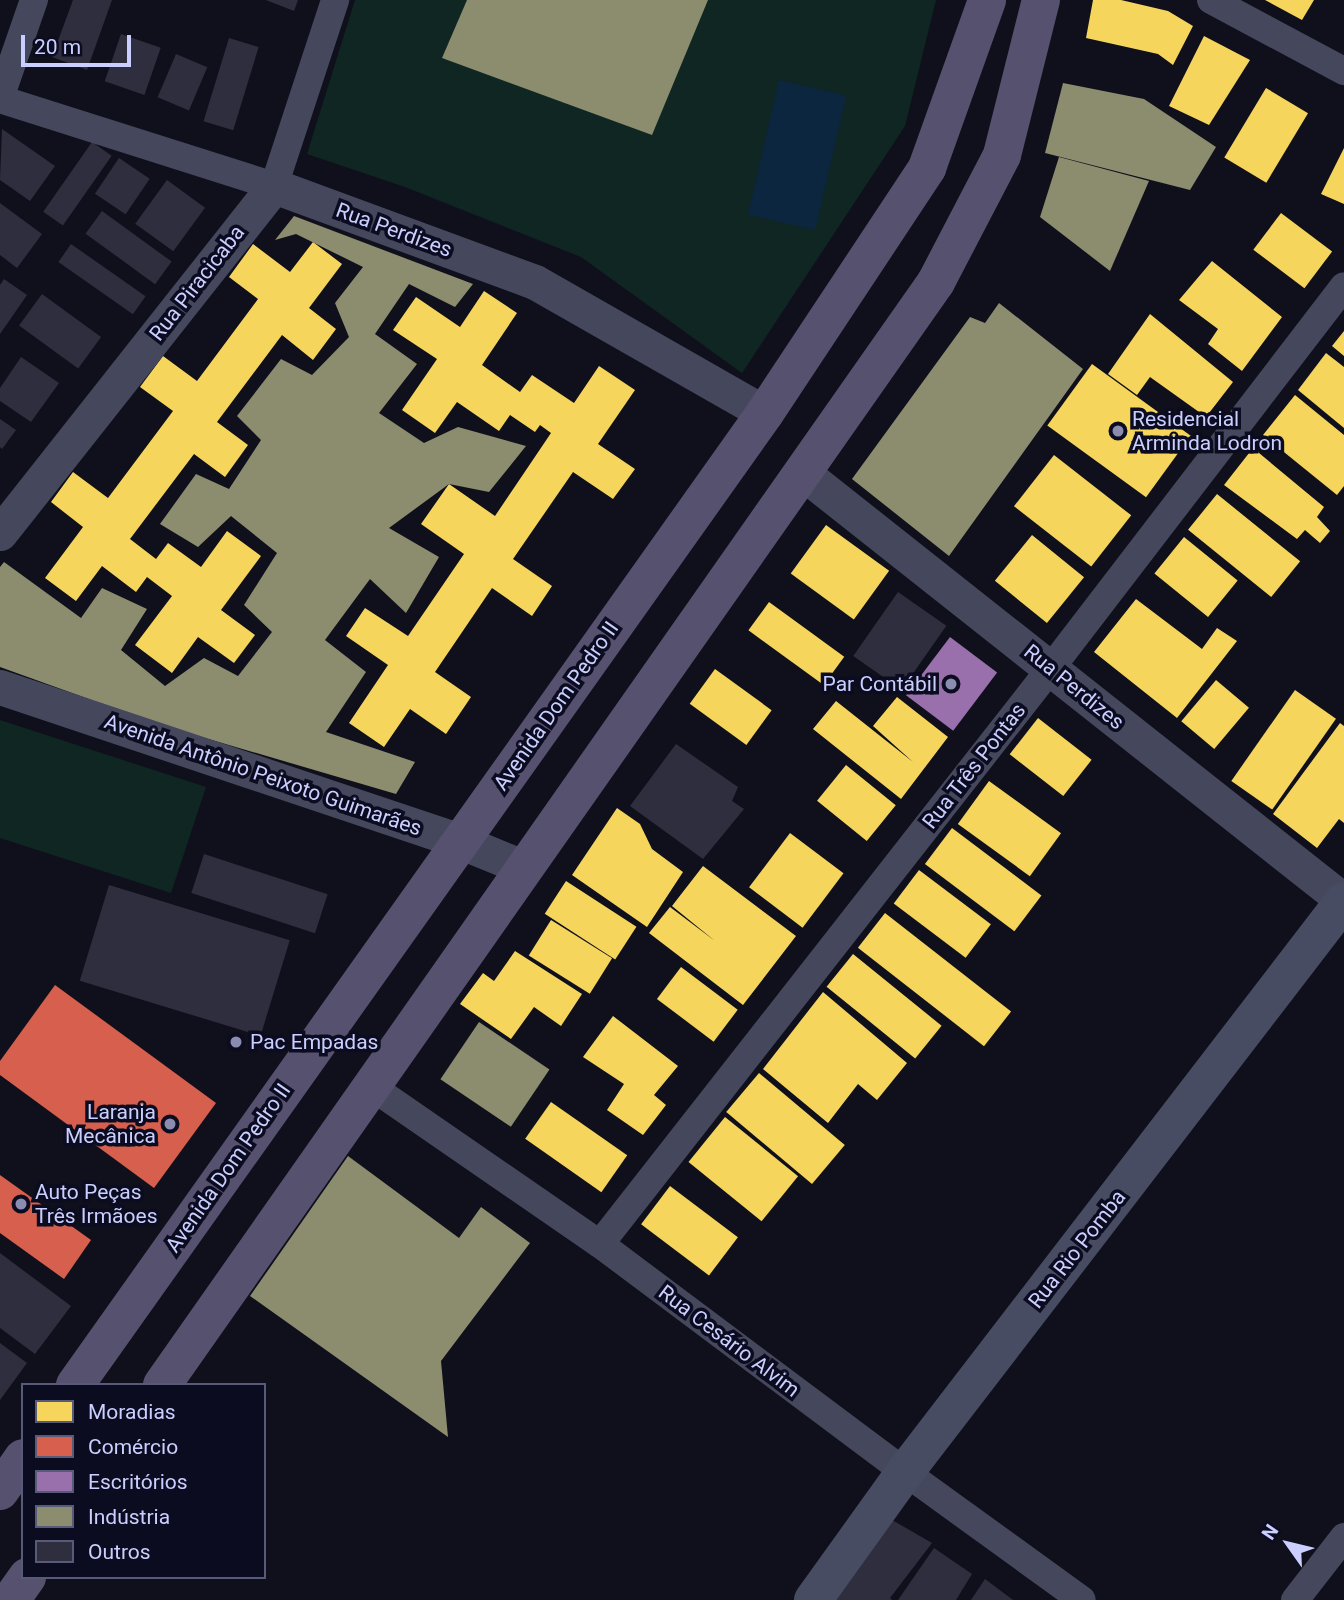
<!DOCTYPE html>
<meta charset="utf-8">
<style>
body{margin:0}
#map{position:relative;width:1344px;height:1600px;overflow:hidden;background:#10101c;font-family:Roboto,sans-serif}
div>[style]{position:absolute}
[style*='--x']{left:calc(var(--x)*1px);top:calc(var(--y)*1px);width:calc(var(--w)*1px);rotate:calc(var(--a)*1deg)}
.green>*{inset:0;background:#0f2623}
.water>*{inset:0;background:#0b263e;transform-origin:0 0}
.homes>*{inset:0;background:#f6d55c;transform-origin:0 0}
.shops>*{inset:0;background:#d6604d}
.offices>*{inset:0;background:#9970ab;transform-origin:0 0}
.industry>*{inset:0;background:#8c8c6e;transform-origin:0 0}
.building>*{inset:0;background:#2e2e3e;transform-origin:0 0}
.minor>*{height:28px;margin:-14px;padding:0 14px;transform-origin:14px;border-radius:14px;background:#45485d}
.tertiary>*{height:35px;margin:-17.5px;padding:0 17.5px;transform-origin:17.5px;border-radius:17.5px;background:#45485d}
.secondary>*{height:38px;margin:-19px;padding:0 19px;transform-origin:19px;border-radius:19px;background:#474c63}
.primary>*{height:38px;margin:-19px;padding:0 19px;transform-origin:19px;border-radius:19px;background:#575170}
.dots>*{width:19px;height:19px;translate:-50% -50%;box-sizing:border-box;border:4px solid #0c0c20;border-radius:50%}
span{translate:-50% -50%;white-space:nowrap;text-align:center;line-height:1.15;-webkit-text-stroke:7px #0c0c20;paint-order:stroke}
.street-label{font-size:21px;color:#cbcfff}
.poi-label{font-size:21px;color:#cbcfff}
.left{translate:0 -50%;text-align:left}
.right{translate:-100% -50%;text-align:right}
.legend{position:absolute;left:21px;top:1383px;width:245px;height:196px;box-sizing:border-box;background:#0c0c20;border:2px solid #585a79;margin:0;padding:9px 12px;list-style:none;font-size:21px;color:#cbcfff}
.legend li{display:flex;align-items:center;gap:14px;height:35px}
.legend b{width:35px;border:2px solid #585a79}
.north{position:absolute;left:1253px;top:1509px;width:70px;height:70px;-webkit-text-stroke:5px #0c0c20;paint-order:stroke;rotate:304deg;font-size:19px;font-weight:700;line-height:28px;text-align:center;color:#cbcfff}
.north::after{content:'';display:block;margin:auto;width:24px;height:32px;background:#cbcfff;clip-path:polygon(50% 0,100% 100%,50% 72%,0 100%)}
.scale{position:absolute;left:21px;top:35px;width:110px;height:32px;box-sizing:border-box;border:4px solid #cbcfff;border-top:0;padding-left:9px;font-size:21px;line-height:24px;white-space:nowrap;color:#cbcfff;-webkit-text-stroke:5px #0c0c20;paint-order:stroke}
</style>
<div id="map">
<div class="green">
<div style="clip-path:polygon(355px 0,936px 0,905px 126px,742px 373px,581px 257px,405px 187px,307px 154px)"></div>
<div style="clip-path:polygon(0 720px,206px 787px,171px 893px,0 838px)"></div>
</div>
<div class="water">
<div style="left:779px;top:80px;width:69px;height:138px;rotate:13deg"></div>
</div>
<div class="homes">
<div style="clip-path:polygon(1093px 0,1121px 0,1168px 11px,1193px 26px,1173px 65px,1158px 54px,1086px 38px)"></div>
<div style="clip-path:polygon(1265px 0,1314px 0,1302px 20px)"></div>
<div style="clip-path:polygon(1204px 36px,1250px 60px,1209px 125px,1169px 106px)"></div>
<div style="left:1266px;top:88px;width:49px;height:81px;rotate:31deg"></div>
<div style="clip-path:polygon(1344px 148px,1344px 204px,1321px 194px)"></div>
<div style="left:1281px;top:213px;width:64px;height:46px;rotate:37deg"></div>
<div style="clip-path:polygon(313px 242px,342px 264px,309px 308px,336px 329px,313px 360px,282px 335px,217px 422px,248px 445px,225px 477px,194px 454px,130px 539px,156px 559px,168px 543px,201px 567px,227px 531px,261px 556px,221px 610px,255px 635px,234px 663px,198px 637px,172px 673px,135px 645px,172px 596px,147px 577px,136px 592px,102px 566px,76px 601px,45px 578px,83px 527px,51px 502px,73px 472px,108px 498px,173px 411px,140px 387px,163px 356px,197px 381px,258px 299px,229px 277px,253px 244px,290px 272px)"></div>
<div style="clip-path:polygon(1212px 261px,1282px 317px,1242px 371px,1208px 344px,1218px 329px,1179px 300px)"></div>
<div style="clip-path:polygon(484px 291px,517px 313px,482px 365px,520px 392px,532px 375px,574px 403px,599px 366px,635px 390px,598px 444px,635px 469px,613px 499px,573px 472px,513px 559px,552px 586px,532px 616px,492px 588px,435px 672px,471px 697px,446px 734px,410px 709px,384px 747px,349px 723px,388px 665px,346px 636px,365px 608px,408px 636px,464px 554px,421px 524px,449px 484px,495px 516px,551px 433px,540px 425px,535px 432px,510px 415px,499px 431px,457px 402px,435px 433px,402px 410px,437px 359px,393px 330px,416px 297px,460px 327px)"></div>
<div style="clip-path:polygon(1150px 314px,1233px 382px,1206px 417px,1150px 377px,1137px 395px,1108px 374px)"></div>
<div style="clip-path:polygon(1344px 331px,1344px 356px,1332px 346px)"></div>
<div style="clip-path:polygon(1326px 353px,1344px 367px,1344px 428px,1298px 390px)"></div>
<div style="left:1092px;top:364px;width:122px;height:76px;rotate:36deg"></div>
<div style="clip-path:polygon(1295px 395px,1344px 435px,1344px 486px,1337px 495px,1263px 435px)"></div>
<div style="clip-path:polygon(1253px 448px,1324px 507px,1317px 517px,1330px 531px,1320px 543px,1305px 530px,1297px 539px,1224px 485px)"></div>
<div style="left:1054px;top:455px;width:98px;height:65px;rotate:38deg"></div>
<div style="left:1217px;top:494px;width:107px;height:46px;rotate:39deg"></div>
<div style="left:826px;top:525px;width:78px;height:60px;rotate:36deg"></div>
<div style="left:1032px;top:535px;width:67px;height:59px;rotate:39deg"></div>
<div style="left:1184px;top:537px;width:69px;height:47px;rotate:39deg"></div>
<div style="clip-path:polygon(1136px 599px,1202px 649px,1217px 628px,1237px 641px,1177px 718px,1094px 652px)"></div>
<div style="left:769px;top:602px;width:93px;height:35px;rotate:36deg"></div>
<div style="left:715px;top:669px;width:70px;height:43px;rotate:36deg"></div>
<div style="left:1216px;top:680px;width:43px;height:54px;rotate:40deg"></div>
<div style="left:1295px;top:690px;width:50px;height:111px;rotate:35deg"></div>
<div style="clip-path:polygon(897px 697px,948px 737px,901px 799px,813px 729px,836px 701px,913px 762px,873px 726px)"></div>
<div style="left:1038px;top:718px;width:68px;height:46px;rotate:38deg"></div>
<div style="clip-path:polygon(1340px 723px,1344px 726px,1344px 823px,1339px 819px,1317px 848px,1273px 814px)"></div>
<div style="left:846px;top:765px;width:64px;height:46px;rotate:39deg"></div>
<div style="left:989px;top:781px;width:89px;height:53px;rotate:36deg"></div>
<div style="clip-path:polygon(617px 808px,640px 824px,652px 849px,683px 872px,647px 927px,572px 875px)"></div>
<div style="left:952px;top:828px;width:112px;height:45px;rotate:37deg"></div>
<div style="left:790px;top:833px;width:67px;height:68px;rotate:37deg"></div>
<div style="clip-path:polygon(703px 866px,796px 936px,743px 1005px,649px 933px,670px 907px,715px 941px,672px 906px)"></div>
<div style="left:919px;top:870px;width:90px;height:42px;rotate:37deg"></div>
<div style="left:566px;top:881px;width:84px;height:39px;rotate:33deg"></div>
<div style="left:885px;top:913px;width:160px;height:44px;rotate:38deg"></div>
<div style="left:551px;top:920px;width:72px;height:42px;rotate:32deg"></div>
<div style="clip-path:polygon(515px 951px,582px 994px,561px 1026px,534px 1007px,511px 1039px,460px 1004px,483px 973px,494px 981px)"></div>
<div style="left:853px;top:954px;width:114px;height:42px;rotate:39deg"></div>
<div style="left:681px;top:967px;width:71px;height:40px;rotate:37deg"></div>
<div style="clip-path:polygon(823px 992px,907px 1063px,877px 1100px,858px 1084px,828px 1123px,763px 1069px)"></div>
<div style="clip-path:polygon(613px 1016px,678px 1066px,654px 1095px,666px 1105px,643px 1135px,607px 1110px,624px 1084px,583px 1057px)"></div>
<div style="left:759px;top:1073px;width:112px;height:51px;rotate:40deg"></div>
<div style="left:551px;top:1102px;width:93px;height:45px;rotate:35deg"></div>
<div style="left:725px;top:1117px;width:94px;height:58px;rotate:39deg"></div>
<div style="left:670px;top:1186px;width:85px;height:48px;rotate:37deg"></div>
</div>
<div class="shops">
<div style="clip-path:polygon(55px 985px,216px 1103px,154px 1188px,0 1075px,0 1061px)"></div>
<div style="clip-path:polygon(0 1175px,91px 1240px,64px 1279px,0 1233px)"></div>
</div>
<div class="offices">
<div style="left:950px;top:637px;width:59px;height:73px;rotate:37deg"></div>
</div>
<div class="industry">
<div style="clip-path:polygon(467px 0,708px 0,652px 135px,442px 58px)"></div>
<div style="clip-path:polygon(1063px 83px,1144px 99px,1216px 147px,1190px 190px,1045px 153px)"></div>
<div style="clip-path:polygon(1059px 157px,1149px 181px,1110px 271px,1040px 217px)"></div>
<div style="clip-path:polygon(294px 216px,473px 284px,455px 307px,409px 284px,375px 334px,417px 364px,379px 413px,424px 443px,458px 427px,526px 446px,489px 492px,449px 484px,389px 528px,439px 557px,406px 613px,370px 579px,325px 640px,366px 672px,326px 732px,415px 762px,396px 794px,161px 725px,0 667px,0 567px,4px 562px,81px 618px,102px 588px,147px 609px,121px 650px,165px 686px,204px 658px,238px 676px,272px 632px,244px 605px,277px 553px,231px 516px,198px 547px,160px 524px,196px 474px,229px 489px,261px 440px,237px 416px,281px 359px,312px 375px,349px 337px,335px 303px,363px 267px,296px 234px,275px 240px)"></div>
<div style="clip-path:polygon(999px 303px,1083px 369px,949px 556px,852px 479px,970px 317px,985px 323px)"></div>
<div style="left:479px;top:1022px;width:85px;height:69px;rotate:34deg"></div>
<div style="clip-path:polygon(348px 1156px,459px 1238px,481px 1207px,530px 1243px,441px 1361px,448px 1437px,250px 1296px)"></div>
</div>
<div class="building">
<div style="clip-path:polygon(73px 0,112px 0,87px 70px,52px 57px)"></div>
<div style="clip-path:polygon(266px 0,298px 0,294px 11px)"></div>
<div style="left:121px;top:34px;width:42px;height:50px;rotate:19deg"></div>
<div style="left:229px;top:38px;width:31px;height:87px;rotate:17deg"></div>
<div style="left:176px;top:54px;width:34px;height:47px;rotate:23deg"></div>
<div style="clip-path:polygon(2px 129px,55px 166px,30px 201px,0 180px)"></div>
<div style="left:92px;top:142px;width:24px;height:85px;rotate:35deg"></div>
<div style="left:119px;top:158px;width:37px;height:43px;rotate:34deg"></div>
<div style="left:167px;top:180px;width:47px;height:54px;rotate:36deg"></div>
<div style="clip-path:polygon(0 203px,42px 234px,17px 268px,0 255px)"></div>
<div style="left:102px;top:211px;width:86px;height:28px;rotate:36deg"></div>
<div style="left:71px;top:244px;width:91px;height:22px;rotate:35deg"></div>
<div style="clip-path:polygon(4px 279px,27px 295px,0 334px,0 285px)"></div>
<div style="left:42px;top:294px;width:73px;height:39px;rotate:36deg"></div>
<div style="clip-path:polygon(21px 357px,59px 383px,31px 422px,0 401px,0 388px)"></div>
<div style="clip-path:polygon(0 419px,16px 430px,2px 449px,0 447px)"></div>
<div style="left:898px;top:592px;width:59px;height:78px;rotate:35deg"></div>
<div style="clip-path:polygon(676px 744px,738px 787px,732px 801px,744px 809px,703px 859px,630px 806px)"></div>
<div style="left:204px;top:854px;width:130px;height:41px;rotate:18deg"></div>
<div style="left:109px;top:885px;width:189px;height:100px;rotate:17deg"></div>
<div style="clip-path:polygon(0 1253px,71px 1306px,35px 1354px,0 1328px)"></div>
<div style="clip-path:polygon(0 1343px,27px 1363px,0 1400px)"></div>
<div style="clip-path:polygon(887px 1517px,932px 1543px,890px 1598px,892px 1600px,829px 1600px)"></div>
<div style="clip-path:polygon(934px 1548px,972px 1574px,956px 1600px,898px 1600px)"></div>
<div style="clip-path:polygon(985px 1579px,1013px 1600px,971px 1600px)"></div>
</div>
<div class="minor">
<div style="--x:1211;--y:0;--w:151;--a:28.1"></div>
<div style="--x:0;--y:98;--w:104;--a:-70.9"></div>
<div style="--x:0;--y:99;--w:287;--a:17.6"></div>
<div style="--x:274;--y:186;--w:196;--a:-71.8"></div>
<div style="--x:372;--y:1087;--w:277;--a:34.6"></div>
<div style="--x:600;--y:1244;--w:381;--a:36.8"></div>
<div style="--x:905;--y:1472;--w:218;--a:35.9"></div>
<div style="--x:600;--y:1244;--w:732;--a:-51.94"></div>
<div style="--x:1051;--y:668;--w:481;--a:-52.5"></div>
<div style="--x:1295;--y:1600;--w:80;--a:-52.1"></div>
</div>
<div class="tertiary">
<div style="--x:803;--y:473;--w:690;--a:38.35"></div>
<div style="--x:0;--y:533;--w:442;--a:-51.7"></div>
<div style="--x:274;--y:186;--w:278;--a:20.2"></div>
<div style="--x:535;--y:282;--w:265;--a:29.7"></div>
<div style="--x:0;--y:687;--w:484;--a:18.5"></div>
<div style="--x:459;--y:841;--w:71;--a:22.2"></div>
</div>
<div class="secondary">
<div style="--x:813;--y:1600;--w:158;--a:-54.3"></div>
<div style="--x:905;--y:1472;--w:720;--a:-52.45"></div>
</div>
<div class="primary">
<div style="--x:75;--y:1385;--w:1192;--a:-54.63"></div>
<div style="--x:765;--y:413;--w:294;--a:-56.5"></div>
<div style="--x:927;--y:168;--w:178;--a:-70.3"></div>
<div style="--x:162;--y:1385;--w:1347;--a:-54.94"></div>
<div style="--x:936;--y:282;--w:143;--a:-62.5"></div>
<div style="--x:1002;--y:155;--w:160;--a:-75.9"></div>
<div style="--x:0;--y:1491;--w:40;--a:-55.1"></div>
<div style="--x:11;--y:1600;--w:28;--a:-55"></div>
</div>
<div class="dots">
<div style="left:1118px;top:431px;background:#8a8cb0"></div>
<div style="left:951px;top:684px;background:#8a8cb0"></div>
<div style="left:236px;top:1042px;background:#8a8cb0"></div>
<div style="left:170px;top:1124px;background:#8a8cb0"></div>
<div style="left:21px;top:1204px;background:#8a8cb0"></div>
</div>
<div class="street-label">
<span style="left:394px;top:230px;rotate:20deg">Rua Perdizes</span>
<span style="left:197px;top:283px;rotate:-52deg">Rua Piracicaba</span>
<span style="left:1074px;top:687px;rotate:39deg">Rua Perdizes</span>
<span style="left:556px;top:706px;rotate:-55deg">Avenida Dom Pedro II</span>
<span style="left:974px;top:766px;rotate:-52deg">Rua Três Pontas</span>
<span style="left:263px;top:775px;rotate:19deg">Avenida Antônio Peixoto Guimarães</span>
<span style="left:228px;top:1168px;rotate:-55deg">Avenida Dom Pedro II</span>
<span style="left:1077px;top:1249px;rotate:-52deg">Rua Rio Pomba</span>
<span style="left:729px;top:1341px;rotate:37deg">Rua Cesário Alvim</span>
</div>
<div class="poi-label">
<span class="left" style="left:1132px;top:431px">Residencial<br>Arminda Lodron</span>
<span class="right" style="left:937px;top:684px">Par Contábil</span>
<span class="left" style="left:250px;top:1042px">Pac Empadas</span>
<span class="right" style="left:156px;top:1124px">Laranja<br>Mecânica</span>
<span class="left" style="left:35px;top:1204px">Auto Peças<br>Três Irmãoes</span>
</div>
<ul class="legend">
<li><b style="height:19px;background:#f6d55c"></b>Moradias</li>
<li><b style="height:19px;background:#d6604d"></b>Comércio</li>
<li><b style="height:19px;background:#9970ab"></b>Escritórios</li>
<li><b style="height:19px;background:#8c8c6e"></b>Indústria</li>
<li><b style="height:19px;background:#2e2e3e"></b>Outros</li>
</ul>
<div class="north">N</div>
<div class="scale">20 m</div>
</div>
